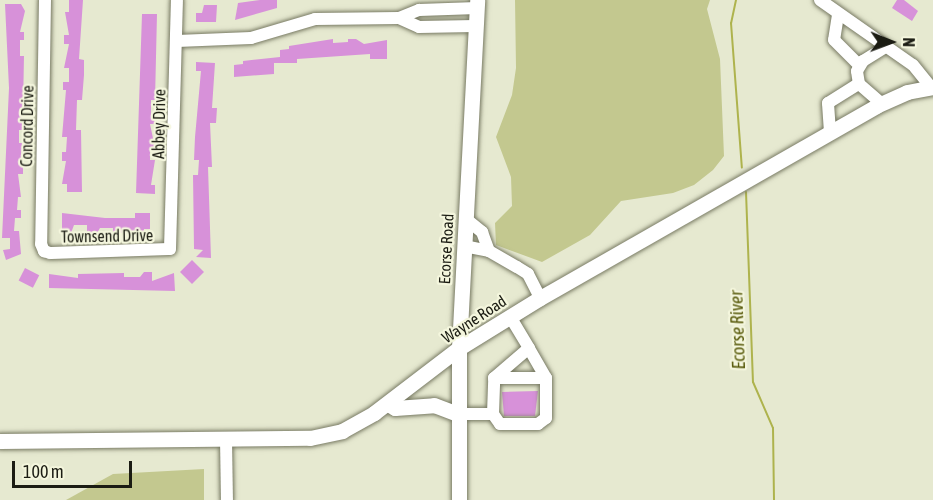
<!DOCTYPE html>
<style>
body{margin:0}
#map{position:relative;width:933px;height:500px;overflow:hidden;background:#e6e9d0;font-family:"Asap Condensed",sans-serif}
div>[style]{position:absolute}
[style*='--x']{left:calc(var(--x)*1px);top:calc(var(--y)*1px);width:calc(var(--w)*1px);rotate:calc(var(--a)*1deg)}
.green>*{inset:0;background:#c3c88f}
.stream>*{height:2px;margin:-1px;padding:0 1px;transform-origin:1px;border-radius:1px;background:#aeb34d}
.building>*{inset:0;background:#d791d9;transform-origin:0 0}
.roads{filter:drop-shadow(0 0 2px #787a63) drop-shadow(0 0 2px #787a63)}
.minor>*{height:12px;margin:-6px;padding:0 6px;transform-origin:6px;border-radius:6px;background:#fff}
.major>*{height:15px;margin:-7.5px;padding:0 7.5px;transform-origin:7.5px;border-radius:7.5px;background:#fff}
span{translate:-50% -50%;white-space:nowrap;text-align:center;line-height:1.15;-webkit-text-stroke:4.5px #f4f6dd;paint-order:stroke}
.street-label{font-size:16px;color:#1b1c13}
.water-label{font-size:18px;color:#535504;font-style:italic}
.north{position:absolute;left:861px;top:12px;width:60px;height:60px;-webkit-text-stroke:4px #f4f6dd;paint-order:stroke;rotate:91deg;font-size:16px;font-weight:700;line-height:24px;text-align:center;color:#1b1c13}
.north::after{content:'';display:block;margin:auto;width:21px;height:27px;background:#1b1c13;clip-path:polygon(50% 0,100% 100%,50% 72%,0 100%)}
.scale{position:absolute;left:12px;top:461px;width:120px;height:27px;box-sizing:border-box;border:3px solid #1b1c13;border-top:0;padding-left:8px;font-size:18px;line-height:21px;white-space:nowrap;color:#1b1c13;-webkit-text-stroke:4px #f4f6dd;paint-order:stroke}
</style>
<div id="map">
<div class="green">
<div style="clip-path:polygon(515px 0,710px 0,707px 9px,720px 59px,724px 156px,713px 170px,694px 185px,673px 193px,621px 201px,590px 235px,542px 262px,496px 245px,495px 223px,512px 206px,511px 177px,496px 137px,512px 95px,516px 68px)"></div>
<div style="clip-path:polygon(204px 469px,204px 500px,66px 500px,113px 474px)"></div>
</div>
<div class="stream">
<div style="--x:736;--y:0;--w:24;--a:102"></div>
<div style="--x:731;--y:23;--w:145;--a:85.7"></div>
<div style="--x:746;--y:192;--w:190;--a:87.9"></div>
<div style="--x:753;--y:382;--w:50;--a:66.5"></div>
<div style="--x:773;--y:428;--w:72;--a:89.2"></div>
</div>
<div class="building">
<div style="clip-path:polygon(69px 0,83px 0,79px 59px,84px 60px,84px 75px,82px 100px,77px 100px,76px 130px,81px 130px,82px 192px,67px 192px,67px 184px,62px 184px,66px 161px,62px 161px,62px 152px,66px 152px,67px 137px,62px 137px,66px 90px,63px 90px,63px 82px,69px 82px,69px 68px,64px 68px,69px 44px,64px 44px,64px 35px,69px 35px,65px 12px,69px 12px)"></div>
<div style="clip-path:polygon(260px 0,277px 0,277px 8px,235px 20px,238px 3px)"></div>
<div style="clip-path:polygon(897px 0,904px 0,918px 11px,912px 21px,892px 8px)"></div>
<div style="clip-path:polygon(5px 4px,21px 4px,25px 11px,20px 32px,24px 32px,24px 40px,20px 40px,20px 56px,24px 56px,23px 108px,20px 108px,23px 130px,19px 130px,19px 143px,22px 143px,20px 165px,23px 165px,23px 174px,18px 174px,21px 197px,18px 197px,17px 210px,21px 210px,21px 218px,15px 218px,14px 231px,19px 231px,21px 254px,6px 260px,3px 250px,10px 249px,10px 238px,2px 238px,9px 88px)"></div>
<div style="clip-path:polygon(204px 5px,217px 5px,216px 22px,196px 22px,196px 13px,202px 13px)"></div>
<div style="clip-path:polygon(142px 14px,157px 14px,155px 100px,151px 100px,151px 116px,155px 116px,155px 124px,150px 124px,155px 148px,150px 148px,150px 160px,155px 160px,151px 185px,155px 185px,155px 194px,136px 193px)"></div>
<div style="clip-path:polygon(333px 39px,333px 43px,348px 42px,348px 39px,356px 39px,364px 44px,387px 40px,387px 59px,370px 59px,370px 54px,297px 59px,297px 63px,274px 63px,274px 74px,234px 77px,234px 65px,243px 64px,243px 61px,280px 57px,280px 50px,289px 49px,289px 46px)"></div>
<div style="clip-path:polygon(196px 62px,215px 63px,212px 108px,217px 108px,216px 123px,210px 123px,212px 167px,208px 167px,211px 258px,196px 257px,203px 250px,194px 249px,193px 175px,198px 175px,199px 160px,194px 160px,195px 137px,201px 71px,196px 71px)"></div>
<div style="clip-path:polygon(62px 213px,105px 218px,135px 218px,135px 213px,150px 213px,150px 229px,144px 229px,144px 233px,113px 233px,113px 228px,100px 228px,97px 233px,87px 233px,87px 225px,74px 225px,71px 233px,62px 233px)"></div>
<div style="left:192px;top:260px;width:17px;height:17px;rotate:45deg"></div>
<div style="left:25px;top:268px;width:16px;height:14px;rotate:27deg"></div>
<div style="clip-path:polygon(144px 272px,152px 272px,152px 281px,174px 273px,175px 291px,49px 288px,49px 274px,78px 278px,78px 274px,124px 273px,124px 277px,140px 277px)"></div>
<div style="clip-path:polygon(538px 391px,535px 416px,504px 416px,502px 392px)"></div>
</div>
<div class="roads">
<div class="minor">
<div style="--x:45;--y:0;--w:244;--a:90.9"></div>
<div style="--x:41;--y:244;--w:8;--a:67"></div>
<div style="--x:44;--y:251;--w:6;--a:18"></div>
<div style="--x:50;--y:253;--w:120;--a:-1.9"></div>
<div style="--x:170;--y:249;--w:249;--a:-88.4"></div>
<div style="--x:820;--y:0;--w:113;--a:35"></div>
<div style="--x:913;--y:65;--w:28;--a:51"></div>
<div style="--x:838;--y:15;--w:25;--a:99"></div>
<div style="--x:834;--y:40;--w:35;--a:45"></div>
<div style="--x:399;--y:18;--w:22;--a:24"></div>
<div style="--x:419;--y:27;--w:56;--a:-1"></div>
<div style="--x:177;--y:41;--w:74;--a:-2.3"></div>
<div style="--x:251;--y:38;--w:67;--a:-16.5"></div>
<div style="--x:315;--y:19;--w:84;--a:-0.7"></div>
<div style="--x:399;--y:18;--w:22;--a:-22"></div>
<div style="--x:419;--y:10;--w:58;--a:-2"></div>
<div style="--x:881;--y:103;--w:29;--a:-139"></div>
<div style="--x:859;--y:84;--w:13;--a:-99"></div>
<div style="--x:857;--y:71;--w:12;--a:-59"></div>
<div style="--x:863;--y:61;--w:26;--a:-32"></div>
<div style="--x:830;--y:132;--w:29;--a:-94"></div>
<div style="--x:828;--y:103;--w:36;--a:-32"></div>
<div style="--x:466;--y:219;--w:21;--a:39"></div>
<div style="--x:482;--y:232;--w:20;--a:70"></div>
<div style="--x:464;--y:246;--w:25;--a:11"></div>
<div style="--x:489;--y:251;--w:32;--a:30"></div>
<div style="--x:517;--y:267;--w:13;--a:32"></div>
<div style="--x:528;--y:274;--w:27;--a:63"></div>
<div style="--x:494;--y:378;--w:52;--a:0"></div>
<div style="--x:458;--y:414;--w:35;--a:0"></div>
<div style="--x:493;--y:414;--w:36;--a:-88"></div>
<div style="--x:494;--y:378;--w:46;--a:-40.6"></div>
<div style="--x:529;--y:348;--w:37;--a:-121"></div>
<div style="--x:493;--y:414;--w:12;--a:55"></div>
<div style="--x:500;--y:424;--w:38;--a:0"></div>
<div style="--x:538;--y:424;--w:10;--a:-37"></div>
<div style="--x:546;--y:418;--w:40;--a:-90"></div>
<div style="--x:546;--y:378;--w:34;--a:-120"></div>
<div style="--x:226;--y:439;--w:61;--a:89.1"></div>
</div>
<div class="major">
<div style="--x:388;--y:404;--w:8;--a:30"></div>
<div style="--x:395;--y:408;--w:39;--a:-4"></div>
<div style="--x:434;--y:405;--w:26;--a:21"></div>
<div style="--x:0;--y:441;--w:310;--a:-0.6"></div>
<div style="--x:310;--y:438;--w:33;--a:-12"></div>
<div style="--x:342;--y:431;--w:37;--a:-29"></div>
<div style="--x:374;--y:413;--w:107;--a:-37.4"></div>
<div style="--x:459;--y:348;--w:95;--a:-31.7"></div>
<div style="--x:540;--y:298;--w:387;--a:-29.7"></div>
<div style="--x:876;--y:106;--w:34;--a:-24"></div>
<div style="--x:907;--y:92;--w:26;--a:-11"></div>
<div style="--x:459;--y:500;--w:152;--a:-90"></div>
<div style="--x:459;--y:348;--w:348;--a:-87"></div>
</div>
</div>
<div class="street-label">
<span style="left:159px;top:124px;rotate:-89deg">Abbey Drive</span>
<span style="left:27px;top:126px;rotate:-89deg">Concord Drive</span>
<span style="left:107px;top:236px;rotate:-1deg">Townsend Drive</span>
<span style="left:446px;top:249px;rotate:-87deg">Ecorse Road</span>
<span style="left:474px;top:319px;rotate:-33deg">Wayne Road</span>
</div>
<div class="water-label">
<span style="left:738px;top:330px;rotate:-92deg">Ecorse River</span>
</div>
<div class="north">N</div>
<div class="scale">100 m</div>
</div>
